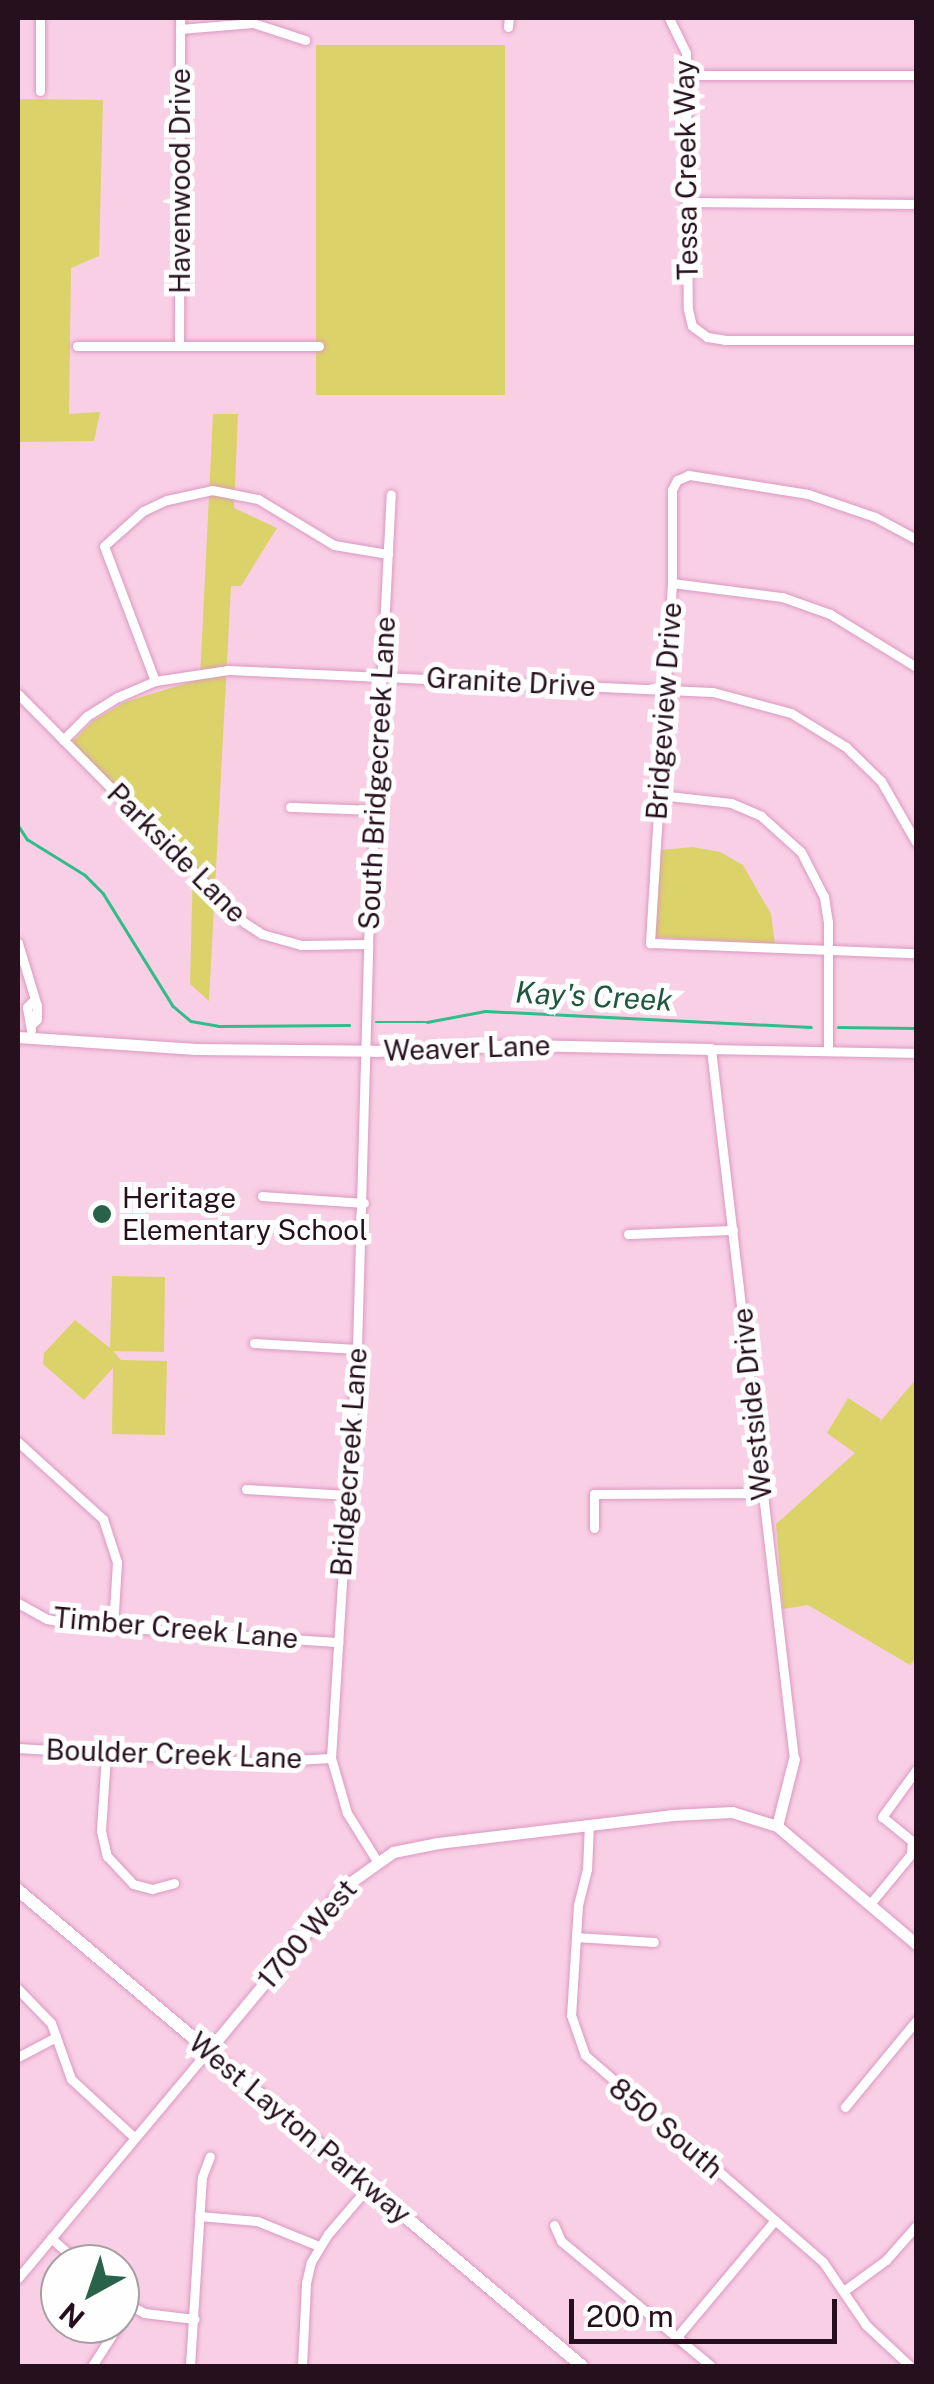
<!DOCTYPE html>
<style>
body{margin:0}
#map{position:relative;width:934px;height:2384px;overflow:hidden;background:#f9cfe6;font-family:"Public Sans",sans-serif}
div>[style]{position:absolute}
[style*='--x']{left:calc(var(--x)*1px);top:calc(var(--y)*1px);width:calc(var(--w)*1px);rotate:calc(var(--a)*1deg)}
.green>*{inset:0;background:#dbd26a;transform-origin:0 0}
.stream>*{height:2.5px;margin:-1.25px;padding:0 1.25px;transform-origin:1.25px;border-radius:1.25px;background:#31bc8b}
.roads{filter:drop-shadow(0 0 2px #db99bf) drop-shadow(0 0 2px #db99bf)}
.minor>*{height:9px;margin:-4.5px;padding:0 4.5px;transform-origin:4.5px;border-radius:4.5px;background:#fff}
.tertiary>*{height:11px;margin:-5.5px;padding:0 5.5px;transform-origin:5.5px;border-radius:5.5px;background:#fff}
.secondary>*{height:12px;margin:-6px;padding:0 6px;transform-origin:6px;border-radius:6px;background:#fff}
.dots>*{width:28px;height:28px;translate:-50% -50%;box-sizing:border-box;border:5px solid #fefefe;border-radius:50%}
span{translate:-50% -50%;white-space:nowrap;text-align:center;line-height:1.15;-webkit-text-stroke:10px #fefefe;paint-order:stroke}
.street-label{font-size:28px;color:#27101e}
.poi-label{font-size:28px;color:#27101e}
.left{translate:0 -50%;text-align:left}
.water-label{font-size:30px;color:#205540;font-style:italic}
.frame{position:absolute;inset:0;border:20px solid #27101e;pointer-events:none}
.north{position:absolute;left:40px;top:2244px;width:100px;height:100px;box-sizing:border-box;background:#fefefe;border:2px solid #a89fa4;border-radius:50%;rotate:220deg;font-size:28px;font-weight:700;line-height:40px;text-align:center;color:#27101e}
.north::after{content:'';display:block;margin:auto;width:35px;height:45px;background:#29624b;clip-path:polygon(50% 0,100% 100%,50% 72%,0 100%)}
.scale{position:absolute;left:569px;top:2299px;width:268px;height:45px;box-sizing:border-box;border:5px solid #27101e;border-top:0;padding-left:12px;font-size:30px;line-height:35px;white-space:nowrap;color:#27101e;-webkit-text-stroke:8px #fefefe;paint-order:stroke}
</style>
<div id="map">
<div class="green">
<div style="left:316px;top:45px;width:189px;height:350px"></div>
<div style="clip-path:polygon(18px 99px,103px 100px,99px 256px,71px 268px,69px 414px,100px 412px,94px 441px,18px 442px)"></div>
<div style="clip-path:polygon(213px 414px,238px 414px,234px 508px,277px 528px,241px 586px,231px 586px,209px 1001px,190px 984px,193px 865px,72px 742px,93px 721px,125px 702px,200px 679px)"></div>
<div style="clip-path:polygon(693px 847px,720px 852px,743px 865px,771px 914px,775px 944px,655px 937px,661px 850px)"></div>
<div style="clip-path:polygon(112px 1276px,165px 1277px,164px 1352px,113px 1351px,121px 1360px,167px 1361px,165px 1435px,112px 1434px,113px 1368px,84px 1400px,43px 1364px,44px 1353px,75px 1320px,110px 1348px)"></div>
<div style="clip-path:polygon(916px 1379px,916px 1658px,910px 1665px,808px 1605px,783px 1609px,776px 1524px,855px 1453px,827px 1433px,848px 1398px,881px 1419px,879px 1423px)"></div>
</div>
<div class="stream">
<div style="--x:18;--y:825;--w:17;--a:57"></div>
<div style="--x:27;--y:839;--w:68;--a:31.8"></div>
<div style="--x:85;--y:875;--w:25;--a:45"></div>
<div style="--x:103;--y:893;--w:133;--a:58.2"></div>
<div style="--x:173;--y:1006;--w:23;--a:40"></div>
<div style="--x:191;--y:1021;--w:27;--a:10"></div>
<div style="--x:218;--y:1026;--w:131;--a:-0.4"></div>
<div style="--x:376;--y:1022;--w:51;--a:0"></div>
<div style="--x:427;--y:1022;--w:59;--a:-10.7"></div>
<div style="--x:485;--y:1011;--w:326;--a:2.8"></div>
<div style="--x:838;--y:1027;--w:78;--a:0.7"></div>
</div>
<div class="roads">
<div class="minor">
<div style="--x:40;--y:18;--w:73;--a:90"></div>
<div style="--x:669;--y:18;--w:39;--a:64"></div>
<div style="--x:686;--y:53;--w:256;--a:89.6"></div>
<div style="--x:688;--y:309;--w:17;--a:77"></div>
<div style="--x:692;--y:326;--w:19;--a:36"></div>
<div style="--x:707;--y:337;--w:18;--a:9"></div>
<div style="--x:725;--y:340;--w:191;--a:0"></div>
<div style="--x:508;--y:27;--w:9;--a:-84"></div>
<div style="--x:180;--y:29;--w:73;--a:-4.7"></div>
<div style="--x:253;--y:23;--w:55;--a:18.1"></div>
<div style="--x:687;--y:75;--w:229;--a:0"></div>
<div style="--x:688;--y:202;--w:228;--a:0.5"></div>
<div style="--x:179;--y:345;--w:327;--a:-89.8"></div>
<div style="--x:77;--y:346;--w:242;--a:0"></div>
<div style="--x:916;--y:539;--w:47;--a:-151.8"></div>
<div style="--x:875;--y:517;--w:71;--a:-161.1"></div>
<div style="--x:808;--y:494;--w:121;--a:-170.9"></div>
<div style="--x:689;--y:475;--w:13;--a:157"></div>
<div style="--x:677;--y:480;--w:11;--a:117"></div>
<div style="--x:672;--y:490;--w:93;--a:90"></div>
<div style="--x:672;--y:583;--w:361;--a:93.5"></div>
<div style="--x:650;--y:943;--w:266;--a:2.2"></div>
<div style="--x:672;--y:583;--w:111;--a:7.3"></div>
<div style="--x:782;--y:597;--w:51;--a:19.5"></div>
<div style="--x:830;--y:614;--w:101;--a:31.6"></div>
<div style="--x:155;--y:681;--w:144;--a:-110.7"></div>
<div style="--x:104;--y:546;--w:52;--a:-41.9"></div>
<div style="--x:143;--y:511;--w:26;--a:-25"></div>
<div style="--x:167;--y:500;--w:46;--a:-12.5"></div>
<div style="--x:212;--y:490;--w:47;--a:11.1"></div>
<div style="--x:258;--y:499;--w:89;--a:31.2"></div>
<div style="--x:334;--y:545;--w:55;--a:9.5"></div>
<div style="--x:18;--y:694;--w:322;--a:45.3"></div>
<div style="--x:245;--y:923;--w:20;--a:33"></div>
<div style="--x:262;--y:934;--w:41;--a:15.8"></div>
<div style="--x:301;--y:945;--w:67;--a:-0.9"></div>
<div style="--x:63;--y:740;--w:34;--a:-45"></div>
<div style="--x:87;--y:716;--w:36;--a:-32"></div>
<div style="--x:118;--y:697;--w:40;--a:-23.4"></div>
<div style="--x:155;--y:681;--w:74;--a:-8.6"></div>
<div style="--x:228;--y:670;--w:485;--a:2.6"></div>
<div style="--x:713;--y:692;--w:81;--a:15.1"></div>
<div style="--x:791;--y:713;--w:65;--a:31.7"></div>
<div style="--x:846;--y:747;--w:49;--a:44.2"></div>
<div style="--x:881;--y:781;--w:70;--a:60.2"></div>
<div style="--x:659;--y:795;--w:72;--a:6.3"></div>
<div style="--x:731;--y:803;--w:33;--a:23"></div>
<div style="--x:761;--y:816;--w:54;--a:42"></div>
<div style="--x:801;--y:852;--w:51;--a:62.9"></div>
<div style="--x:824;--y:897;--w:25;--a:81"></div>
<div style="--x:828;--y:922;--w:129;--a:90"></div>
<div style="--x:290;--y:807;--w:87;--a:2"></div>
<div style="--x:18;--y:943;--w:66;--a:73.2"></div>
<div style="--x:37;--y:1006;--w:13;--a:90"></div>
<div style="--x:37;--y:1019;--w:8;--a:135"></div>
<div style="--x:31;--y:1030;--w:23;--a:-100"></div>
<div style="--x:27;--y:1007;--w:7;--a:-45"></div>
<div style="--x:262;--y:1196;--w:102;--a:3.9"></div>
<div style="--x:628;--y:1234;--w:105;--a:-2.2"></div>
<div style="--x:254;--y:1343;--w:103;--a:3.3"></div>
<div style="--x:18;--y:1442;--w:115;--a:42.2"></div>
<div style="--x:103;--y:1519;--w:45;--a:72"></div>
<div style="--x:117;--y:1562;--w:65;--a:93.5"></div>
<div style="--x:246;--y:1489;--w:101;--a:3.4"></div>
<div style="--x:594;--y:1528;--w:34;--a:-90"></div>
<div style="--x:594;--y:1494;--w:168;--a:-0.3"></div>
<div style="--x:18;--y:1603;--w:33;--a:29"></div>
<div style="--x:47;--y:1619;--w:25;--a:11"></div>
<div style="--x:72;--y:1624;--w:267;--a:3.9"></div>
<div style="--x:18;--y:1748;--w:239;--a:3.4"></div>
<div style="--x:257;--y:1762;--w:74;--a:-3.1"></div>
<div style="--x:106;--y:1755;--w:76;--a:93.8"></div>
<div style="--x:101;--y:1831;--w:26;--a:77"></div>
<div style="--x:107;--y:1856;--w:38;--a:47"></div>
<div style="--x:133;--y:1884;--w:20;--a:15"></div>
<div style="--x:152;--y:1889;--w:23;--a:-15"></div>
<div style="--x:794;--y:1759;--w:715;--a:-96.67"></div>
<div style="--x:711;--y:1049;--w:205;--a:1.1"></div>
<div style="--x:589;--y:1824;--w:45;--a:92.5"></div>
<div style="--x:587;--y:1869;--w:37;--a:104"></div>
<div style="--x:578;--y:1905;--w:110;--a:93.6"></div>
<div style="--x:571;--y:2015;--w:42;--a:70.7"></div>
<div style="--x:585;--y:2055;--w:315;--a:41"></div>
<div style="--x:823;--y:2262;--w:76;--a:55.7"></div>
<div style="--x:866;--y:2325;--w:60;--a:43"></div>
<div style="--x:377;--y:1861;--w:57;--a:-122"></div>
<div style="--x:347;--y:1813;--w:57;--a:-106.2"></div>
<div style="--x:331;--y:1758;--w:410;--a:-86.4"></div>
<div style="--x:357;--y:1349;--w:405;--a:-88.4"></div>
<div style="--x:368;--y:944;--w:450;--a:-87.1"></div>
<div style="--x:870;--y:1904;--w:65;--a:-50.6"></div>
<div style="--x:911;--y:1854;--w:13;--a:-86"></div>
<div style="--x:912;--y:1841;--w:38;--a:-141"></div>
<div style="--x:882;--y:1817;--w:58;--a:-54.1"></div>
<div style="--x:576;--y:1937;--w:78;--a:3.7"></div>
<div style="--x:18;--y:1989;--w:47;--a:45.9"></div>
<div style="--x:51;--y:2023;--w:59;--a:70.3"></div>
<div style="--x:71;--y:2079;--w:87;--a:42.7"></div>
<div style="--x:18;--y:2057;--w:43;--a:-27.8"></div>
<div style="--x:845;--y:2107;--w:112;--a:-50.5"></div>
<div style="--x:199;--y:2216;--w:58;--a:4.9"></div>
<div style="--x:257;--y:2221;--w:67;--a:22"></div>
<div style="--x:554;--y:2225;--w:17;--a:66"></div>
<div style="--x:561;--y:2241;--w:195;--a:39.8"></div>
<div style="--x:51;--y:2238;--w:39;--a:42"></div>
<div style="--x:18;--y:2278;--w:296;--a:-50.1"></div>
<div style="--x:845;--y:2290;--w:51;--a:-36.2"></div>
<div style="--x:886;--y:2260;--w:45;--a:-48.6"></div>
<div style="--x:120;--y:2300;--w:27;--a:28"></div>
<div style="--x:144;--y:2313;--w:51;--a:6.7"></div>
<div style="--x:676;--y:2338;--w:154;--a:-50"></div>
<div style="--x:92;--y:2366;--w:50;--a:-57.3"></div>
<div style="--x:190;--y:2366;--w:189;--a:-86.4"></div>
<div style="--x:202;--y:2177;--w:22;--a:-69"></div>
<div style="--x:302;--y:2366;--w:83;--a:-87.2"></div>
<div style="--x:306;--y:2283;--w:22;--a:-77"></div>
<div style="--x:311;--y:2262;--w:33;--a:-59"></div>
<div style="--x:328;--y:2234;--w:63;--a:-49.5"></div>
</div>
<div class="tertiary">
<div style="--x:18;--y:1037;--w:178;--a:3.9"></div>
<div style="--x:196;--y:1049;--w:178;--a:0.6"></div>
<div style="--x:374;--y:1051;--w:148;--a:-2.3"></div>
<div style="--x:522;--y:1045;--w:189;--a:1.2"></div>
<div style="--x:777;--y:1826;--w:69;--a:-75.8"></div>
<div style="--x:208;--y:2051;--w:213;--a:-50.3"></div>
<div style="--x:344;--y:1887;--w:60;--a:-35.5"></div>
<div style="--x:393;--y:1852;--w:46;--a:-11.3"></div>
<div style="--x:438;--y:1843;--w:237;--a:-6.8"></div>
<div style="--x:673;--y:1815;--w:59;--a:-2.9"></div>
<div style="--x:732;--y:1812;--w:47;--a:17.3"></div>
<div style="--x:777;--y:1826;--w:182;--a:40.3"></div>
</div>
<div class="secondary">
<div style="--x:18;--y:1890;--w:738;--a:40.16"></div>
</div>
</div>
<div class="dots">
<div style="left:102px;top:1214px;background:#29624b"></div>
</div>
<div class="street-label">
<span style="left:686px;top:170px;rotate:-91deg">Tessa Creek Way</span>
<span style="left:180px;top:181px;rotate:-90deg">Havenwood Drive</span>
<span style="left:511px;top:682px;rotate:3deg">Granite Drive</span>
<span style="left:664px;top:711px;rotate:-86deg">Bridgeview Drive</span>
<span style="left:377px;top:773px;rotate:-87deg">South Bridgecreek Lane</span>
<span style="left:177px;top:853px;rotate:45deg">Parkside Lane</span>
<span style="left:467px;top:1048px;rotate:-2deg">Weaver Lane</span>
<span style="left:752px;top:1404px;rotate:-96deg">Westside Drive</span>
<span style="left:349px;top:1462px;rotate:-86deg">Bridgecreek Lane</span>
<span style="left:176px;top:1628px;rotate:5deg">Timber Creek Lane</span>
<span style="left:174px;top:1754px;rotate:2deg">Boulder Creek Lane</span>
<span style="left:307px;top:1934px;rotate:-49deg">1700 West</span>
<span style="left:300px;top:2128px;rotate:40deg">West Layton Parkway</span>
<span style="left:666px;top:2128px;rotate:40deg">850 South</span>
</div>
<div class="poi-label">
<span class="left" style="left:122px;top:1214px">Heritage<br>Elementary School</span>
</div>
<div class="water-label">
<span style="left:594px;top:996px;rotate:3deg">Kay's Creek</span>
</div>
<div class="frame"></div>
<div class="north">N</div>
<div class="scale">200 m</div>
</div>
